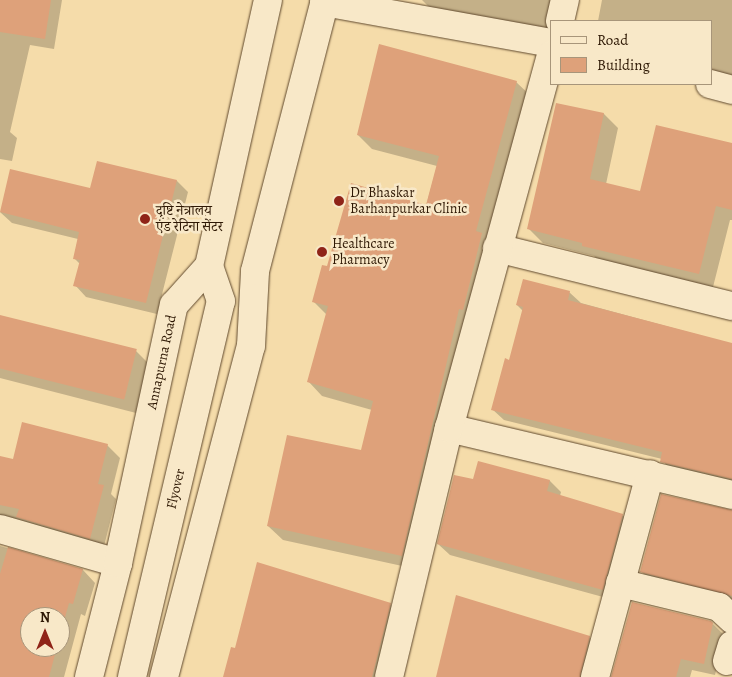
<!DOCTYPE html>
<meta charset="utf-8">
<style>
body{margin:0}
#map{position:relative;width:732px;height:677px;overflow:hidden;background:#f5dcaa;font-family:Alegreya,"Noto Serif Devanagari",serif}
div>[style]{position:absolute}
[style*='--x']{left:calc(var(--x)*1px);top:calc(var(--y)*1px);width:calc(var(--w)*1px);rotate:calc(var(--a)*1deg)}
.shadow>*{inset:0;background:#0003}
.building>*{inset:0;background:#dea17a;transform-origin:0 0}
.roads{filter:drop-shadow(0 0 1px #60492e) drop-shadow(0 0 1px #60492e)}
.street>*{height:28px;margin:-14px;padding:0 14px;transform-origin:14px;border-radius:14px;background:#f8e8c8}
.secondary>*{height:28px;margin:-14px;padding:0 14px;transform-origin:14px;border-radius:14px;background:#f8e8c8}
.dots>*{width:14px;height:14px;translate:-50% -50%;box-sizing:border-box;border:2px solid #f8e8c8;border-radius:50%}
span{translate:-50% -50%;white-space:nowrap;text-align:center;line-height:1.15;-webkit-text-stroke:5px #f8e8c8;paint-order:stroke}
.poi-label{font-size:14px;color:#2e1804}
.left{translate:0 -50%;text-align:left}
.street-label{font-size:14px;color:#2e1804}
.legend{position:absolute;left:550px;top:20px;width:162px;height:65px;box-sizing:border-box;background:#f8e8c8;border:1px solid #a7957a;margin:0;padding:6px 9px;list-style:none;font-size:15px;color:#2e1804}
.legend li{display:flex;align-items:center;gap:10px;height:25px}
.legend b{width:25px;border:1px solid #a7957a}
.north{position:absolute;left:20px;top:607px;width:50px;height:50px;box-sizing:border-box;background:#f8e8c8;border:1px solid #a7957a;border-radius:50%;rotate:0deg;font-size:14px;font-weight:700;line-height:20px;text-align:center;color:#2e1804}
.north::after{content:'';display:block;margin:auto;width:18px;height:22px;background:#8f2418;clip-path:polygon(50% 0,100% 100%,50% 72%,0 100%)}
</style>
<div id="map">
<div class="shadow">
<div style="clip-path:polygon(0 0,62px 0,54px 49px,30px 45px,10px 132px,17px 138px,12px 161px,0 159px)"></div>
<div style="clip-path:polygon(422px 0,559px 0,551px 32px,429px 7px)"></div>
<div style="clip-path:polygon(602px 0,732px 0,732px 75px,711px 71px,711px 21px,598px 21px)"></div>
<div style="clip-path:polygon(516px 82px,531px 96px,416px 569px,283px 540px,268px 526px,362px 451px,372px 410px,322px 396px,308px 381px,327px 315px,313px 301px,328px 268px,426px 206px,437px 166px,372px 149px,358px 135px)"></div>
<div style="clip-path:polygon(557px 104px,604px 114px,618px 128px,606px 184px,641px 192px,732px 144px,732px 220px,730px 220px,713px 287px,597px 259px,594px 256px,543px 243px,529px 229px)"></div>
<div style="clip-path:polygon(98px 162px,177px 181px,188px 192px,157px 314px,86px 297px,75px 285px,80px 264px,74px 258px,78px 239px,12px 223px,0 212px,91px 190px)"></div>
<div style="clip-path:polygon(569px 292px,581px 303px,732px 344px,732px 488px,672px 473px,662px 459px,504px 420px,492px 409px,510px 361px,523px 311px,517px 305px)"></div>
<div style="clip-path:polygon(0 316px,136px 351px,152px 367px,140px 414px,0 378px)"></div>
<div style="clip-path:polygon(107px 445px,120px 458px,111px 494px,116px 499px,103px 550px,0 533px,0 457px,14px 460px)"></div>
<div style="clip-path:polygon(474px 481px,550px 481px,561px 492px,560px 496px,622px 515px,634px 526px,614px 600px,450px 555px,438px 544px)"></div>
<div style="clip-path:polygon(732px 510px,732px 603px,652px 583px,641px 571px)"></div>
<div style="clip-path:polygon(evenodd,0 546px,83px 570px,95px 583px,85px 616px,81px 614px,64px 677px,0 677px,0 546px,30px 617px,60px 617px,60px 647px,30px 647px,30px 617px)"></div>
<div style="clip-path:polygon(390px 604px,403px 617px,389px 677px,224px 677px,236px 649px)"></div>
<div style="clip-path:polygon(713px 624px,724px 635px,715px 675px,692px 670px,690px 677px,612px 677px)"></div>
<div style="clip-path:polygon(589px 637px,602px 649px,594px 677px,438px 677px)"></div>
</div>
<div class="building">
<div style="clip-path:polygon(0 0,51px 0,45px 39px,0 32px)"></div>
<div style="clip-path:polygon(379px 44px,517px 81px,476px 231px,482px 233px,463px 310px,459px 309px,402px 556px,267px 526px,287px 435px,361px 450px,373px 401px,307px 382px,328px 306px,312px 302px,322px 265px,327px 266px,351px 183px,426px 205px,439px 156px,357px 135px)"></div>
<div style="clip-path:polygon(556px 103px,604px 113px,590px 179px,640px 191px,656px 125px,732px 143px,732px 210px,716px 206px,699px 274px,582px 246px,582px 243px,527px 229px)"></div>
<div style="clip-path:polygon(97px 161px,177px 180px,146px 303px,73px 286px,80px 260px,73px 259px,79px 232px,0 212px,10px 169px,90px 188px)"></div>
<div style="clip-path:polygon(523px 279px,570px 291px,568px 300px,732px 343px,732px 479px,660px 462px,662px 452px,491px 410px,505px 358px,509px 360px,523px 307px,516px 305px)"></div>
<div style="left:0;top:315px;width:141px;height:52px;rotate:14deg"></div>
<div style="clip-path:polygon(22px 422px,108px 444px,98px 484px,104px 485px,90px 539px,16px 517px,19px 509px,0 505px,0 456px,13px 459px)"></div>
<div style="clip-path:polygon(478px 461px,550px 480px,547px 491px,623px 514px,603px 590px,437px 544px,454px 475px,473px 479px)"></div>
<div style="clip-path:polygon(661px 494px,732px 510px,732px 596px,640px 572px)"></div>
<div style="clip-path:polygon(8px 547px,83px 569px,73px 604px,69px 603px,60px 635px,60px 617px,30px 617px,30px 647px,57px 647px,49px 677px,0 677px,0 574px)"></div>
<div style="clip-path:polygon(257px 562px,391px 603px,372px 677px,223px 677px,231px 647px,235px 648px)"></div>
<div style="clip-path:polygon(456px 595px,590px 636px,580px 677px,436px 677px)"></div>
<div style="clip-path:polygon(632px 602px,711px 621px,713px 623px,704px 664px,681px 659px,676px 677px,611px 677px)"></div>
</div>
<div class="roads">
<div class="street">
<div style="--x:324;--y:2;--w:231;--a:10.2"></div>
<div style="--x:560;--y:21;--w:22;--a:-77"></div>
<div style="--x:710;--y:84;--w:23;--a:15"></div>
<div style="--x:497;--y:248;--w:242;--a:13.9"></div>
<div style="--x:449;--y:428;--w:291;--a:13.3"></div>
<div style="--x:0;--y:529;--w:123;--a:16.1"></div>
<div style="--x:620;--y:583;--w:102;--a:13.6"></div>
<div style="--x:719;--y:607;--w:18;--a:43"></div>
<div style="--x:727;--y:661;--w:17;--a:-73"></div>
<div style="--x:389;--y:677;--w:256;--a:-76.5"></div>
<div style="--x:449;--y:428;--w:386;--a:-74.7"></div>
<div style="--x:595;--y:677;--w:210;--a:-74.8"></div>
</div>
<div class="secondary">
<div style="--x:89;--y:677;--w:118;--a:-75.7"></div>
<div style="--x:118;--y:563;--w:264;--a:-77.8"></div>
<div style="--x:174;--y:305;--w:52;--a:-48.1"></div>
<div style="--x:209;--y:266;--w:272;--a:-77.5"></div>
<div style="--x:132;--y:677;--w:386;--a:-76.7"></div>
<div style="--x:221;--y:301;--w:37;--a:-109"></div>
<div style="--x:164;--y:677;--w:342;--a:-75.3"></div>
<div style="--x:251;--y:346;--w:75;--a:-86.9"></div>
<div style="--x:255;--y:271;--w:280;--a:-75.5"></div>
</div>
</div>
<div class="dots">
<div style="left:339px;top:201px;background:#8f2418"></div>
<div style="left:145px;top:219px;background:#8f2418"></div>
<div style="left:322px;top:252px;background:#8f2418"></div>
</div>
<div class="poi-label">
<span class="left" style="left:350px;top:201px">Dr Bhaskar<br>Barhanpurkar Clinic</span>
<span class="left" style="left:156px;top:219px">दृष्टि नेत्रालय<br>एंड रेटिना सेंटर</span>
<span class="left" style="left:332px;top:252px">Healthcare<br>Pharmacy</span>
</div>
<div class="street-label">
<span style="left:162px;top:362px;rotate:-78deg">Annapurna Road</span>
<span style="left:176px;top:489px;rotate:-77deg">Flyover</span>
</div>
<ul class="legend">
<li><b style="height:6px;background:#f8e8c8"></b>Road</li>
<li><b style="height:14px;background:#dea17a"></b>Building</li>
</ul>
<div class="north">N</div>
</div>
